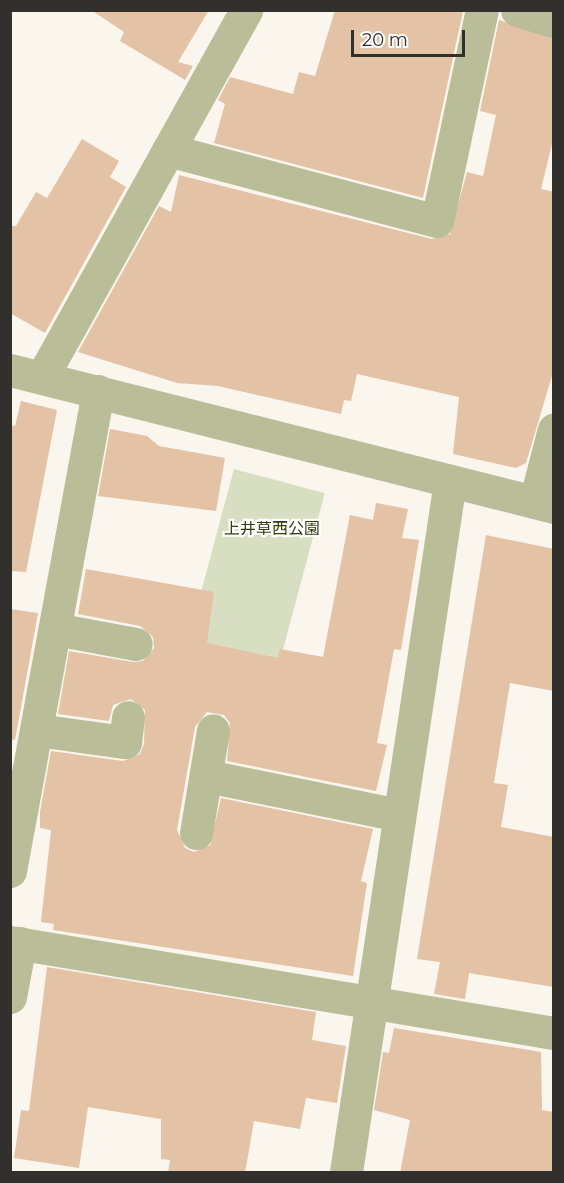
<!DOCTYPE html>
<meta charset="utf-8">
<style>
body{margin:0}
#map{position:relative;width:564px;height:1183px;overflow:hidden;background:#faf5ed;font-family:Montserrat,"Noto Sans JP",sans-serif}
div>[style]{position:absolute}
[style*='--x']{left:calc(var(--x)*1px);top:calc(var(--y)*1px);width:calc(var(--w)*1px);rotate:calc(var(--a)*1deg)}
.green>*{inset:0;background:#d7dec1;transform-origin:0 0}
.building>*{inset:0;background:#e3c2a6}
.minor>*{height:33px;margin:-16.5px;padding:0 16.5px;transform-origin:16.5px;border-radius:16.5px;background:#b9bd98}
span{translate:-50% -50%;white-space:nowrap;text-align:center;line-height:1.15;-webkit-text-stroke:4.5px #fff;paint-order:stroke}
.park-label{font-size:16px;color:#353d0f}
.frame{position:absolute;inset:0;border:12px solid #32302d;pointer-events:none}
.scale{position:absolute;left:351px;top:30px;width:114px;height:27px;box-sizing:border-box;border:3px solid #32302d;border-top:0;padding-left:8px;font-size:18px;line-height:21px;white-space:nowrap;color:#32302d;-webkit-text-stroke:4px #fff;paint-order:stroke}
</style>
<div id="map">
<div class="green">
<div style="left:234px;top:469px;width:94px;height:175px;rotate:15deg"></div>
</div>
<div class="building">
<div style="clip-path:polygon(91px 10px,209px 10px,178px 62px,193px 66px,185px 80px,120px 41px,124px 32px)"></div>
<div style="clip-path:polygon(335px 10px,463px 11px,423px 198px,214px 143px,225px 104px,218px 100px,230px 77px,293px 94px,299px 72px,315px 76px)"></div>
<div style="clip-path:polygon(499px 20px,554px 39px,554px 136px,541px 189px,554px 192px,554px 369px,526px 463px,516px 468px,453px 454px,459px 397px,357px 374px,351px 401px,344px 400px,341px 414px,218px 386px,177px 383px,78px 352px,159px 206px,171px 212px,179px 175px,432px 239px,450px 234px,467px 172px,483px 176px,496px 115px,480px 111px)"></div>
<div style="clip-path:polygon(82px 139px,119px 161px,110px 177px,126px 187px,45px 333px,10px 313px,10px 226px,16px 226px,36px 192px,47px 198px)"></div>
<div style="clip-path:polygon(21px 401px,57px 410px,26px 572px,10px 571px,10px 425px,15px 426px)"></div>
<div style="clip-path:polygon(110px 429px,147px 436px,159px 446px,225px 458px,216px 511px,98px 496px)"></div>
<div style="clip-path:polygon(376px 503px,408px 509px,402px 538px,419px 540px,401px 650px,394px 649px,377px 743px,387px 745px,376px 791px,227px 761px,230px 723px,224px 715px,207px 712px,195px 727px,177px 830px,185px 848px,194px 852px,210px 845px,221px 798px,373px 829px,361px 881px,367px 883px,353px 976px,53px 930px,54px 924px,41px 922px,51px 830px,40px 828px,40px 812px,51px 751px,123px 761px,140px 754px,144px 744px,145px 710px,131px 699px,113px 705px,109px 721px,58px 714px,69px 651px,133px 662px,143px 661px,154px 648px,153px 637px,140px 626px,78px 614px,86px 569px,214px 592px,207px 643px,278px 658px,280px 649px,323px 657px,350px 515px,373px 520px)"></div>
<div style="clip-path:polygon(486px 535px,554px 549px,554px 691px,510px 683px,494px 783px,508px 785px,501px 827px,554px 837px,554px 987px,469px 973px,465px 999px,434px 994px,440px 962px,417px 959px)"></div>
<div style="clip-path:polygon(10px 609px,38px 613px,15px 740px,10px 739px)"></div>
<div style="clip-path:polygon(47px 967px,316px 1012px,312px 1040px,346px 1046px,337px 1103px,306px 1098px,300px 1129px,254px 1121px,245px 1173px,168px 1173px,170px 1160px,161px 1159px,161px 1119px,88px 1107px,79px 1168px,14px 1158px,21px 1110px,29px 1111px)"></div>
<div style="clip-path:polygon(394px 1028px,541px 1052px,542px 1110px,554px 1112px,554px 1173px,400px 1173px,410px 1120px,374px 1110px,383px 1052px,389px 1053px)"></div>
</div>
<div class="minor">
<div style="--x:517;--y:10;--w:39;--a:17"></div>
<div style="--x:168;--y:150;--w:278;--a:14.8"></div>
<div style="--x:437;--y:221;--w:216;--a:-78"></div>
<div style="--x:10;--y:370;--w:561;--a:14.14"></div>
<div style="--x:42;--y:377;--w:420;--a:-60.9"></div>
<div style="--x:535;--y:502;--w:75;--a:-75.4"></div>
<div style="--x:55;--y:629;--w:82;--a:10.5"></div>
<div style="--x:37;--y:730;--w:89;--a:7.8"></div>
<div style="--x:125;--y:742;--w:25;--a:-83"></div>
<div style="--x:207;--y:776;--w:195;--a:11.5"></div>
<div style="--x:196;--y:833;--w:104;--a:-80.6"></div>
<div style="--x:10;--y:871;--w:488;--a:-79.6"></div>
<div style="--x:10;--y:942;--w:552;--a:9.5"></div>
<div style="--x:10;--y:997;--w:55;--a:-79.5"></div>
<div style="--x:346;--y:1172;--w:699;--a:-81.44"></div>
</div>
<div class="park-label">
<span style="left:272px;top:529px">上井草西公園</span>
</div>
<div class="frame"></div>
<div class="scale">20 m</div>
</div>
